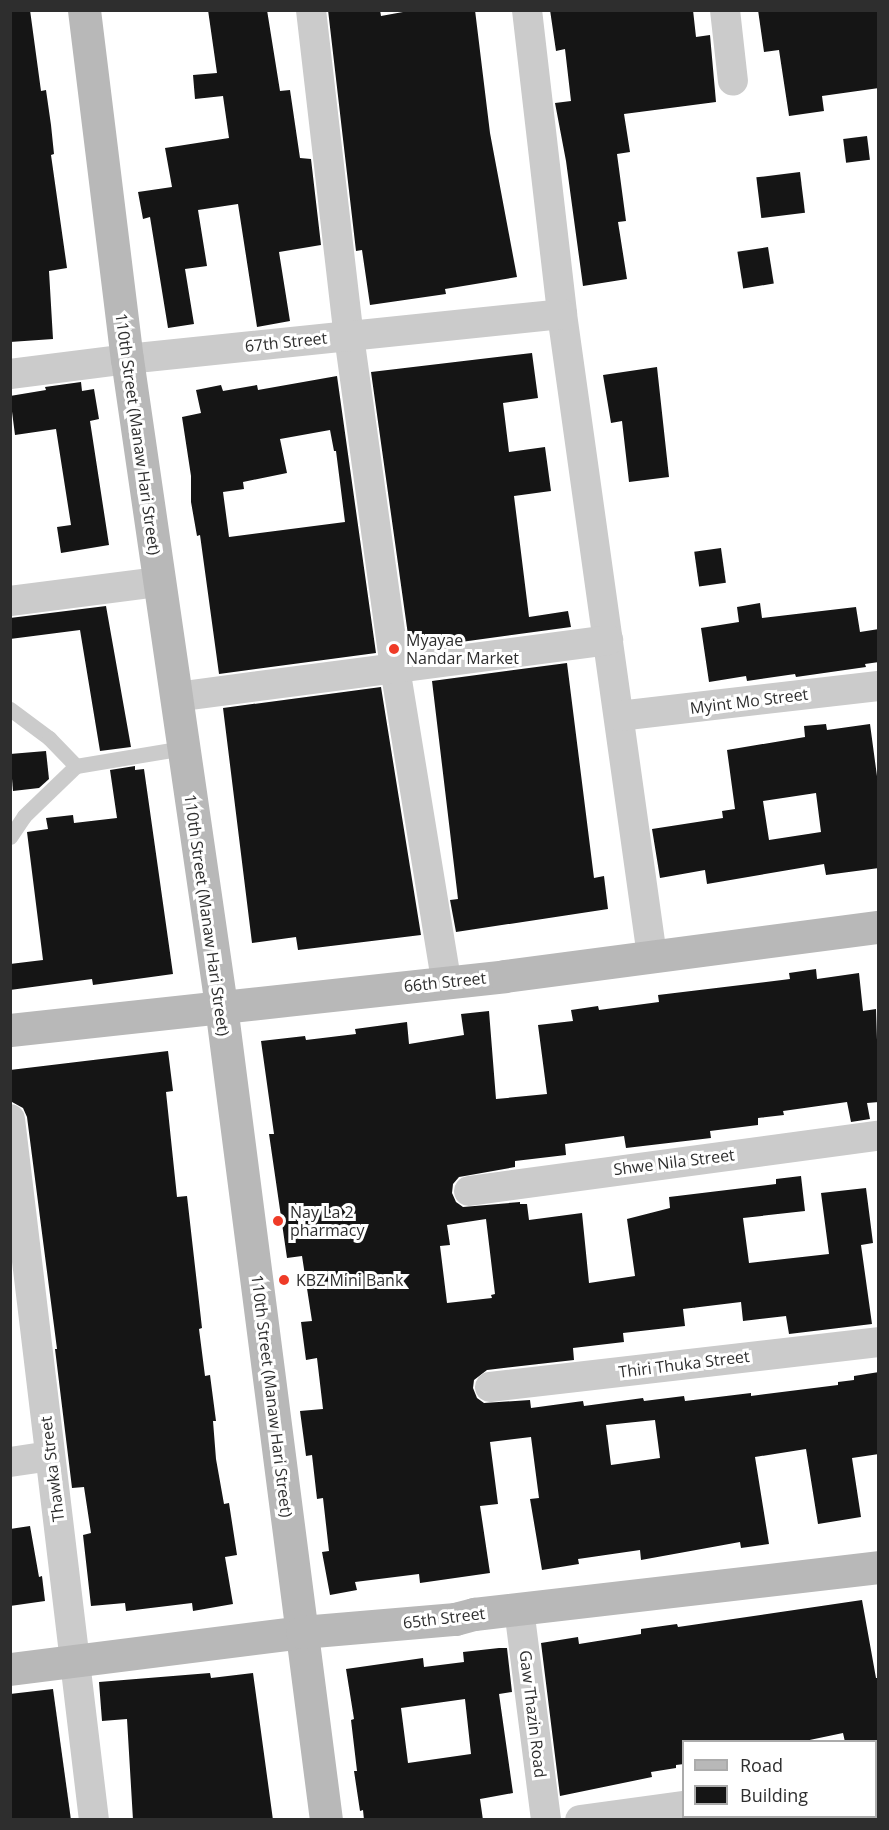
<!DOCTYPE html>
<style>
body{margin:0}
#map{position:relative;width:889px;height:1830px;overflow:hidden;background:#fff;font-family:"Open Sans",sans-serif}
div>[style]{position:absolute}
[style*='--x']{left:calc(var(--x)*1px);top:calc(var(--y)*1px);width:calc(var(--w)*1px);rotate:calc(var(--a)*1deg)}
.building>*{inset:0;background:#151515;transform-origin:0 0}
.lane>*{height:15px;margin:-7.5px;padding:0 7.5px;transform-origin:7.5px;border-radius:7.5px;background:#cbcbcb}
.street>*{height:30px;margin:-15px;padding:0 15px;transform-origin:15px;border-radius:15px;background:#cbcbcb}
.secondary>*{height:33px;margin:-16.5px;padding:0 16.5px;transform-origin:16.5px;border-radius:16.5px;background:#b8b8b8}
.dots>*{width:16px;height:16px;translate:-50% -50%;box-sizing:border-box;border:3px solid #fff;border-radius:50%}
span{translate:-50% -50%;white-space:nowrap;text-align:center;line-height:1.15;-webkit-text-stroke:6px #fff;paint-order:stroke}
.street-label{font-size:16px;color:#2e2e2e}
.poi-label{font-size:16px;color:#2e2e2e}
.left{translate:0 -50%;text-align:left}
.frame{position:absolute;inset:0;border:12px solid #2e2e2e;pointer-events:none}
.legend{position:absolute;left:682px;top:1740px;width:195px;height:78px;box-sizing:border-box;background:#fff;border:2px solid #ababab;margin:0;padding:8px 10px;list-style:none;font-size:18px;color:#2e2e2e}
.legend li{display:flex;align-items:center;gap:12px;height:30px}
.legend b{width:30px;border:2px solid #ababab}
</style>
<div id="map">
<div class="building">
<div style="clip-path:polygon(10px 10px,30px 10px,41px 91px,46px 90px,51px 125px,54px 154px,51px 155px,67px 268px,49px 271px,53px 339px,10px 342px)"></div>
<div style="clip-path:polygon(208px 10px,267px 10px,280px 91px,290px 90px,300px 158px,311px 159px,321px 245px,279px 252px,290px 321px,257px 327px,238px 204px,198px 210px,207px 266px,185px 269px,194px 324px,168px 328px,150px 217px,143px 219px,138px 192px,172px 187px,165px 148px,229px 138px,223px 96px,195px 99px,193px 75px,217px 73px)"></div>
<div style="clip-path:polygon(328px 10px,380px 10px,381px 16px,414px 10px,475px 10px,490px 133px,517px 277px,445px 289px,446px 294px,370px 305px,362px 250px,356px 251px)"></div>
<div style="clip-path:polygon(550px 10px,693px 10px,696px 37px,710px 35px,716px 102px,624px 114px,630px 152px,617px 154px,626px 221px,618px 222px,627px 279px,583px 286px,566px 161px,555px 103px,571px 101px,565px 49px,556px 51px)"></div>
<div style="clip-path:polygon(758px 10px,879px 10px,879px 88px,822px 96px,824px 111px,789px 116px,779px 50px,764px 52px)"></div>
<div style="left:867px;top:136px;width:24px;height:24px;rotate:83deg"></div>
<div style="left:800px;top:172px;width:41px;height:44px;rotate:83deg"></div>
<div style="left:768px;top:247px;width:37px;height:31px;rotate:81deg"></div>
<div style="clip-path:polygon(532px 353px,538px 398px,503px 403px,509px 452px,545px 447px,551px 491px,514px 496px,529px 617px,568px 611px,571px 627px,410px 649px,371px 372px)"></div>
<div style="clip-path:polygon(657px 367px,669px 477px,629px 482px,622px 421px,611px 423px,603px 375px)"></div>
<div style="clip-path:polygon(evenodd,337px 376px,376px 653px,219px 674px,200px 535px,197px 536px,191px 502px,191px 476px,182px 417px,201px 413px,196px 390px,221px 385px,223px 391px,257px 385px,258px 390px,337px 376px,330px 430px,334px 451px,336px 451px,345px 522px,229px 537px,223px 492px,244px 489px,243px 482px,287px 473px,280px 439px,330px 430px)"></div>
<div style="clip-path:polygon(81px 382px,82px 391px,94px 389px,99px 419px,90px 421px,109px 545px,61px 553px,57px 527px,71px 525px,56px 429px,15px 435px,10px 396px,46px 390px,45px 387px)"></div>
<div style="left:721px;top:548px;width:35px;height:27px;rotate:82deg"></div>
<div style="clip-path:polygon(760px 603px,762px 618px,856px 607px,860px 632px,879px 629px,879px 662px,865px 664px,866px 667px,796px 677px,795px 674px,747px 681px,746px 676px,709px 682px,701px 628px,739px 622px,737px 607px)"></div>
<div style="clip-path:polygon(106px 606px,131px 747px,100px 751px,80px 630px,10px 639px,10px 618px)"></div>
<div style="clip-path:polygon(567px 663px,594px 878px,604px 876px,608px 909px,456px 932px,450px 900px,458px 899px,432px 681px)"></div>
<div style="clip-path:polygon(381px 687px,421px 935px,298px 950px,296px 937px,252px 943px,223px 708px)"></div>
<div style="clip-path:polygon(evenodd,826px 724px,827px 730px,870px 724px,879px 791px,879px 868px,826px 875px,824px 864px,707px 884px,705px 870px,660px 878px,652px 829px,723px 818px,722px 811px,735px 809px,727px 750px,805px 737px,804px 726px,826px 724px,816px 793px,821px 832px,769px 840px,763px 801px,816px 793px)"></div>
<div style="clip-path:polygon(46px 751px,49px 779px,39px 788px,13px 791px,10px 754px)"></div>
<div style="clip-path:polygon(135px 766px,135px 770px,144px 769px,173px 974px,93px 985px,92px 979px,10px 990px,10px 964px,43px 960px,27px 832px,48px 829px,46px 818px,73px 815px,74px 823px,117px 818px,110px 770px)"></div>
<div style="clip-path:polygon(evenodd,816px 969px,817px 979px,859px 973px,863px 1011px,876px 1009px,879px 1102px,867px 1103px,870px 1119px,851px 1122px,847px 1102px,783px 1111px,784px 1115px,758px 1118px,758px 1125px,710px 1131px,711px 1138px,626px 1148px,624px 1136px,565px 1144px,566px 1155px,515px 1161px,515px 1167px,459px 1177px,453px 1184px,452px 1193px,456px 1202px,463px 1207px,520px 1202px,520px 1204px,527px 1204px,529px 1220px,582px 1213px,589px 1283px,635px 1276px,627px 1219px,670px 1208px,669px 1197px,776px 1184px,776px 1179px,801px 1176px,805px 1211px,743px 1218px,749px 1263px,829px 1254px,821px 1193px,866px 1188px,873px 1243px,861px 1245px,872px 1324px,789px 1334px,786px 1316px,743px 1321px,741px 1302px,683px 1309px,685px 1326px,623px 1333px,624px 1342px,573px 1348px,574px 1360px,487px 1370px,474px 1380px,473px 1388px,477px 1398px,484px 1403px,530px 1400px,531px 1408px,583px 1401px,584px 1406px,643px 1398px,644px 1401px,684px 1396px,685px 1401px,751px 1393px,751px 1396px,838px 1385px,838px 1382px,854px 1380px,854px 1376px,879px 1372px,879px 1454px,852px 1458px,861px 1517px,818px 1524px,806px 1449px,755px 1457px,769px 1544px,741px 1548px,740px 1542px,641px 1560px,640px 1550px,578px 1559px,579px 1564px,542px 1570px,530px 1499px,539px 1498px,531px 1437px,490px 1442px,498px 1504px,480px 1506px,490px 1573px,420px 1583px,419px 1574px,355px 1582px,357px 1590px,330px 1595px,322px 1552px,329px 1551px,323px 1498px,317px 1499px,312px 1455px,306px 1456px,300px 1411px,323px 1409px,317px 1358px,306px 1360px,301px 1322px,312px 1321px,302px 1256px,287px 1258px,269px 1134px,274px 1134px,261px 1041px,305px 1036px,306px 1040px,356px 1034px,355px 1029px,407px 1022px,409px 1044px,464px 1035px,461px 1014px,489px 1011px,496px 1099px,547px 1094px,538px 1025px,573px 1021px,571px 1010px,598px 1006px,599px 1010px,659px 1002px,658px 995px,790px 979px,789px 973px,816px 969px,486px 1219px,495px 1294px,491px 1295px,492px 1298px,447px 1303px,440px 1246px,450px 1245px,447px 1225px,486px 1219px,816px 969px,655px 1420px,660px 1458px,611px 1465px,606px 1425px,655px 1420px)"></div>
<div style="clip-path:polygon(168px 1051px,173px 1091px,166px 1092px,177px 1197px,187px 1196px,202px 1328px,199px 1329px,205px 1376px,210px 1375px,216px 1421px,213px 1421px,216px 1459px,224px 1504px,229px 1503px,237px 1555px,225px 1557px,233px 1604px,193px 1611px,192px 1603px,126px 1611px,125px 1603px,91px 1606px,83px 1535px,91px 1533px,84px 1487px,72px 1488px,55px 1349px,57px 1349px,27px 1117px,23px 1108px,12px 1102px,10px 1070px)"></div>
<div style="clip-path:polygon(30px 1526px,39px 1577px,42px 1576px,45px 1601px,10px 1606px,10px 1529px)"></div>
<div style="clip-path:polygon(862px 1600px,876px 1678px,879px 1678px,879px 1742px,845px 1742px,843px 1733px,800px 1742px,684px 1742px,684px 1764px,676px 1765px,676px 1768px,651px 1772px,652px 1777px,560px 1796px,541px 1643px,578px 1637px,579px 1644px,641px 1634px,641px 1629px,677px 1624px,678px 1627px)"></div>
<div style="clip-path:polygon(evenodd,499px 1648px,507px 1648px,512px 1692px,499px 1694px,513px 1793px,480px 1799px,483px 1820px,364px 1820px,363px 1810px,360px 1811px,354px 1771px,357px 1771px,351px 1720px,354px 1719px,346px 1669px,423px 1658px,424px 1667px,464px 1662px,463px 1652px,499px 1648px,465px 1699px,471px 1754px,408px 1763px,401px 1708px,465px 1699px)"></div>
<div style="clip-path:polygon(210px 1673px,211px 1678px,253px 1673px,273px 1820px,133px 1820px,127px 1719px,102px 1721px,99px 1682px)"></div>
<div style="clip-path:polygon(53px 1689px,71px 1820px,10px 1820px,10px 1694px)"></div>
</div>
<div class="lane">
<div style="--x:10;--y:709;--w:49;--a:36.6"></div>
<div style="--x:49;--y:738;--w:39;--a:46"></div>
<div style="--x:10;--y:837;--w:25;--a:-56"></div>
<div style="--x:24;--y:816;--w:72;--a:-43.9"></div>
<div style="--x:76;--y:766;--w:109;--a:-9.5"></div>
</div>
<div class="street">
<div style="--x:311;--y:10;--w:328;--a:83.4"></div>
<div style="--x:349;--y:336;--w:335;--a:82.1"></div>
<div style="--x:395;--y:668;--w:317;--a:80.7"></div>
<div style="--x:527;--y:10;--w:306;--a:83.4"></div>
<div style="--x:562;--y:314;--w:648;--a:82.02"></div>
<div style="--x:725;--y:10;--w:71;--a:83.6"></div>
<div style="--x:10;--y:374;--w:118;--a:-7.3"></div>
<div style="--x:127;--y:359;--w:437;--a:-5.9"></div>
<div style="--x:10;--y:601;--w:150;--a:-7.3"></div>
<div style="--x:176;--y:697;--w:436;--a:-7.5"></div>
<div style="--x:619;--y:716;--w:261;--a:-6.6"></div>
<div style="--x:10;--y:1119;--w:706;--a:83.17"></div>
<div style="--x:469;--y:1191;--w:413;--a:-7.7"></div>
<div style="--x:490;--y:1387;--w:391;--a:-6.6"></div>
<div style="--x:10;--y:1462;--w:40;--a:-8.5"></div>
<div style="--x:519;--y:1609;--w:213;--a:82.7"></div>
<div style="--x:876;--y:1780;--w:2;--a:-27"></div>
<div style="--x:580;--y:1820;--w:105;--a:-7.7"></div>
</div>
<div class="secondary">
<div style="--x:84;--y:10;--w:352;--a:83"></div>
<div style="--x:127;--y:359;--w:654;--a:81.73"></div>
<div style="--x:221;--y:1006;--w:821;--a:82.65"></div>
<div style="--x:10;--y:1030;--w:497;--a:-6.2"></div>
<div style="--x:504;--y:976;--w:377;--a:-7.5"></div>
<div style="--x:10;--y:1669;--w:294;--a:-7.2"></div>
<div style="--x:302;--y:1632;--w:154;--a:-4.9"></div>
<div style="--x:455;--y:1619;--w:20;--a:-15"></div>
<div style="--x:474;--y:1614;--w:407;--a:-6.6"></div>
</div>
<div class="dots">
<div style="left:394px;top:649px;background:#ef3b27"></div>
<div style="left:278px;top:1221px;background:#ef3b27"></div>
<div style="left:284px;top:1280px;background:#ef3b27"></div>
</div>
<div class="street-label">
<span style="left:286px;top:342px;rotate:-6deg">67th Street</span>
<span style="left:138px;top:434px;rotate:82deg">110th Street (Manaw Hari Street)</span>
<span style="left:749px;top:701px;rotate:-7deg">Myint Mo Street</span>
<span style="left:207px;top:915px;rotate:82deg">110th Street (Manaw Hari Street)</span>
<span style="left:445px;top:982px;rotate:-6deg">66th Street</span>
<span style="left:674px;top:1162px;rotate:-7deg">Shwe Nila Street</span>
<span style="left:684px;top:1364px;rotate:-7deg">Thiri Thuka Street</span>
<span style="left:272px;top:1396px;rotate:83deg">110th Street (Manaw Hari Street)</span>
<span style="left:52px;top:1469px;rotate:-97deg">Thawka Street</span>
<span style="left:444px;top:1618px;rotate:-7deg">65th Street</span>
<span style="left:533px;top:1714px;rotate:83deg">Gaw Thazin Road</span>
</div>
<div class="poi-label">
<span class="left" style="left:406px;top:649px">Myayae<br>Nandar Market</span>
<span class="left" style="left:290px;top:1221px">Nay La 2<br>pharmacy</span>
<span class="left" style="left:296px;top:1280px">KBZ Mini Bank</span>
</div>
<div class="frame"></div>
<ul class="legend">
<li><b style="height:8px;background:#b8b8b8"></b>Road</li>
<li><b style="height:16px;background:#151515"></b>Building</li>
</ul>
</div>
